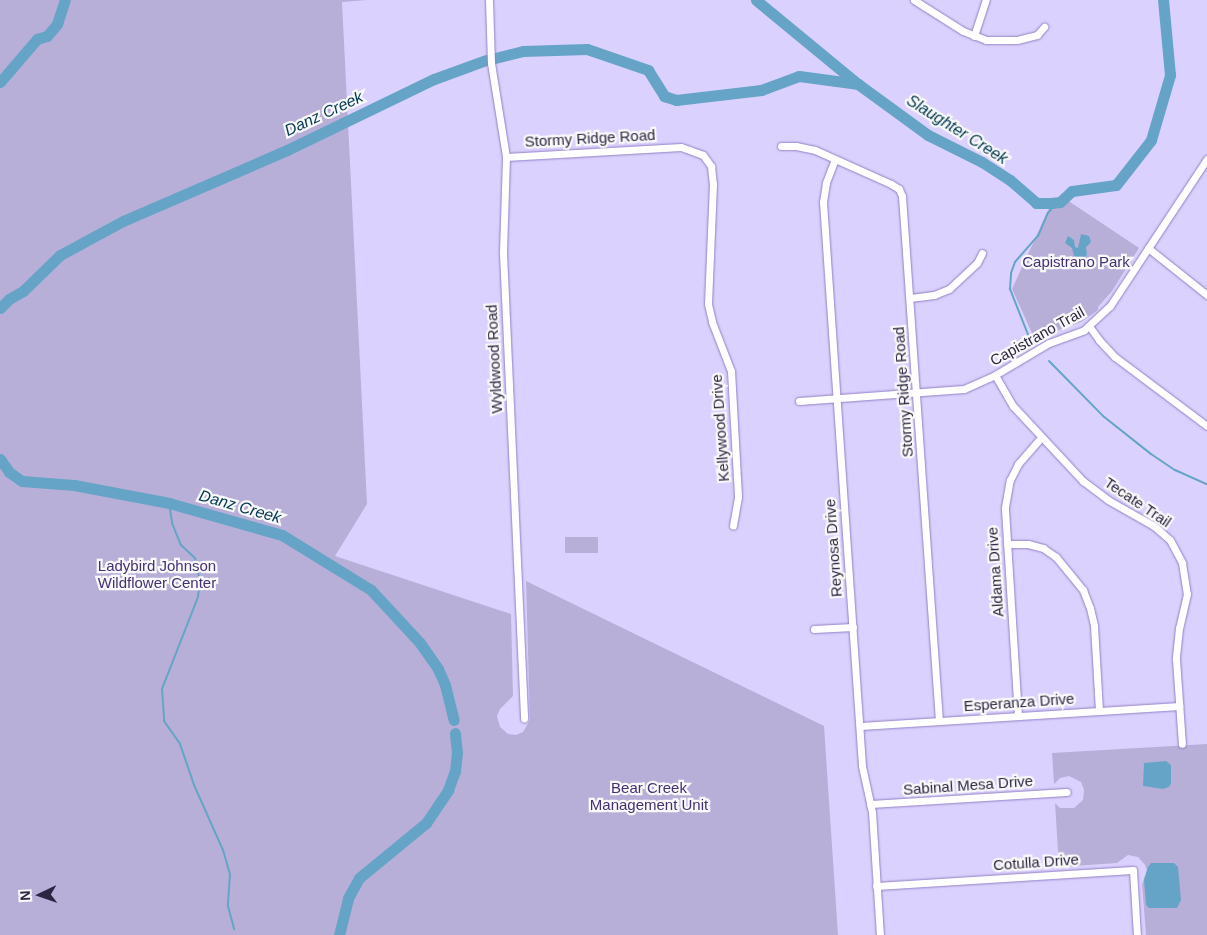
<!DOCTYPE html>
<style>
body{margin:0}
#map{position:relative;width:1207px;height:935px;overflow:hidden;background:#dbd1fe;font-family:Helvetica,sans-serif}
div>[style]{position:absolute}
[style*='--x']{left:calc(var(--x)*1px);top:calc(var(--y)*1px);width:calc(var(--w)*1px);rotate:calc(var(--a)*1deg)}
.green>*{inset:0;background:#b8afd8;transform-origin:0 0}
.water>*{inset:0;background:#66a4c7}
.stream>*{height:2px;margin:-1px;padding:0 1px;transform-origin:1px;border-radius:1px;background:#66a4c7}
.river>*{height:11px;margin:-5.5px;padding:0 5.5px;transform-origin:5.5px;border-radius:5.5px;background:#66a4c7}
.roads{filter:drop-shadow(0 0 1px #9381c6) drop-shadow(0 0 1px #9381c6)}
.street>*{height:7px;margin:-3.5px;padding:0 3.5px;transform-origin:3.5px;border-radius:3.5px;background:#fff}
span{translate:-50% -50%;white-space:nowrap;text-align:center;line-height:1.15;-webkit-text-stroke:4.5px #f9f9f9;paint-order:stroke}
.street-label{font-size:15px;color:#2d2542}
.park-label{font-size:15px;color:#463074}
.water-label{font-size:16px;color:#033a53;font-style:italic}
.north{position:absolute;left:15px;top:870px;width:50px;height:50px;-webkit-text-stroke:4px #f9f9f9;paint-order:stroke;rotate:267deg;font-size:14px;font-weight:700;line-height:20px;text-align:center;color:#2d2542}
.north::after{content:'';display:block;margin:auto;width:18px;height:22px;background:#2d2542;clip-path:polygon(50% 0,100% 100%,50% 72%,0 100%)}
</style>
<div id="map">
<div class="green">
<div style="clip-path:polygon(0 0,367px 0,342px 2px,367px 504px,335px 556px,511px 614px,513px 696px,500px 709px,497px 716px,500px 727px,508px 734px,516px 735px,523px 732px,530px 720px,526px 581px,824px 726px,838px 935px,0 935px)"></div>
<div style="clip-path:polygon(1067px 200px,1139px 248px,1112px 291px,1098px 307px,1098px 310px,1081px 322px,1045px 335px,1036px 342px,1012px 289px,1051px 204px)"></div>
<div style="left:565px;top:537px;width:33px;height:16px"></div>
<div style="clip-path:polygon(1207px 744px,1207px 935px,1146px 935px,1142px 884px,1147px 870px,1145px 865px,1138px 857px,1128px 855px,1117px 863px,1059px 867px,1055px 803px,1060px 808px,1074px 808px,1083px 800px,1084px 790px,1081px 782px,1069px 776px,1060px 778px,1054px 784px,1052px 753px)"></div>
</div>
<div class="water">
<div style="clip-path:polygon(1081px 234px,1089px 236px,1091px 242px,1086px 247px,1087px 255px,1083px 258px,1074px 256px,1072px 248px,1065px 243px,1068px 236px,1074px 240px,1075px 247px,1078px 248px)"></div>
<div style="clip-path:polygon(1166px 761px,1171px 765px,1171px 783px,1169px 787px,1163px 789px,1143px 786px,1144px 763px)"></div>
<div style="clip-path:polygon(1151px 863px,1174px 863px,1178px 867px,1181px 900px,1177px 908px,1149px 908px,1146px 905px,1144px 880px,1148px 867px)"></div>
</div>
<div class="stream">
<div style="--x:1029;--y:337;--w:52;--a:-111.6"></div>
<div style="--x:1010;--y:289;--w:16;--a:-86"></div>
<div style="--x:1011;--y:273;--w:12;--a:-70"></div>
<div style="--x:1015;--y:262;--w:35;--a:-49"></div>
<div style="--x:1038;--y:236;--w:25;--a:-67"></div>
<div style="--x:1048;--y:213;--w:13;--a:-51"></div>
<div style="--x:1049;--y:361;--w:77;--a:45.5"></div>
<div style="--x:1103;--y:416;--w:61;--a:38.4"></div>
<div style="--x:1151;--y:454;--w:29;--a:34"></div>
<div style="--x:1175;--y:470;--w:35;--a:24"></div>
<div style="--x:169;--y:503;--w:20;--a:81"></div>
<div style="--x:172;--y:523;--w:24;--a:68"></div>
<div style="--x:181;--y:545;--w:19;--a:43"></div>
<div style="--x:195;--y:558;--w:25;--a:78"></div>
<div style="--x:200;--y:582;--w:15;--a:98"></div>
<div style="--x:198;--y:597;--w:99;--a:111.4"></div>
<div style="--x:162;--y:689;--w:32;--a:86"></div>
<div style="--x:164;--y:721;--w:28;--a:55"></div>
<div style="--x:180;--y:744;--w:43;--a:71.1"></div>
<div style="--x:194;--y:785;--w:71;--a:66"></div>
<div style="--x:223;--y:850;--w:25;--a:74"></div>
<div style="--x:230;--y:874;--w:32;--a:94"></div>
<div style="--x:228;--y:906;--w:24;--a:75"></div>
</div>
<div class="river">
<div style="--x:756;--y:0;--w:132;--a:39.5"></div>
<div style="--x:858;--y:84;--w:87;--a:36.1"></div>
<div style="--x:928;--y:135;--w:60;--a:26.6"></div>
<div style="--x:982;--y:162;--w:33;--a:33"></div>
<div style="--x:1010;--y:180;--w:35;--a:41"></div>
<div style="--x:1036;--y:203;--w:15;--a:0"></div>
<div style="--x:1051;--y:203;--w:9;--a:-6"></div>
<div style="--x:1060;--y:202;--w:16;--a:-43"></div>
<div style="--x:1072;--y:191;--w:44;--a:-7.8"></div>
<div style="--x:1116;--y:185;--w:57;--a:-52.1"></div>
<div style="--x:1151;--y:140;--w:68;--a:-73.7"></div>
<div style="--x:1170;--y:75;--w:75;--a:-95.3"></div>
<div style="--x:495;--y:58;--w:29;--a:-14"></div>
<div style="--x:523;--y:51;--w:64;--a:-1.8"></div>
<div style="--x:587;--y:49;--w:65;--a:19"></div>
<div style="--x:648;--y:70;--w:31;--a:58"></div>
<div style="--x:664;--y:96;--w:13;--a:18"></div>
<div style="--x:676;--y:100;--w:86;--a:-6.7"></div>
<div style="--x:761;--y:90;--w:40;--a:-20.2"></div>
<div style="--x:799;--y:76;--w:60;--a:7.7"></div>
<div style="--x:0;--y:82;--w:57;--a:-49.3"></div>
<div style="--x:37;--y:39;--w:10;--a:-17"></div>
<div style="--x:47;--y:36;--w:16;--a:-50"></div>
<div style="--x:57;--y:24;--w:25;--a:-72"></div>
<div style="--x:0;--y:308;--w:13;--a:-45"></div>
<div style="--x:9;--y:299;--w:16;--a:-30"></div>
<div style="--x:23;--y:291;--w:52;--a:-44.2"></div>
<div style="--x:60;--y:255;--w:72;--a:-28.4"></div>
<div style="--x:123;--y:221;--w:179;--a:-23.4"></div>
<div style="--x:287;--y:150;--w:163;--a:-25.8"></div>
<div style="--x:434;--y:79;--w:55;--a:-20.1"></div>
<div style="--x:0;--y:459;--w:16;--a:55"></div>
<div style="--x:9;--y:472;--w:16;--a:35"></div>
<div style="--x:22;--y:481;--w:52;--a:4.4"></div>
<div style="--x:74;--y:485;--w:97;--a:10.7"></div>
<div style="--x:169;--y:503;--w:117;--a:15.8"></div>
<div style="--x:282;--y:535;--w:105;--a:31.7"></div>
<div style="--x:371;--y:590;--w:72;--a:47.2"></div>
<div style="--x:420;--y:643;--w:32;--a:55"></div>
<div style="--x:438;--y:669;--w:17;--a:66"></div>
<div style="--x:445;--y:685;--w:36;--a:76"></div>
<div style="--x:339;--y:935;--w:38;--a:-76"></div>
<div style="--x:348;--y:898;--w:23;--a:-61"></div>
<div style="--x:359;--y:878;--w:87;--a:-39.4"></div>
<div style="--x:426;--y:823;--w:40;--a:-56"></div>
<div style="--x:448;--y:790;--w:20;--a:-70"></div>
<div style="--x:455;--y:771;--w:18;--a:-84"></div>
<div style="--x:457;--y:753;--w:20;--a:-96"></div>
</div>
<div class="roads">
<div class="street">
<div style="--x:489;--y:0;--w:63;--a:88.2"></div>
<div style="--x:491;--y:63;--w:95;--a:80.9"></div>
<div style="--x:506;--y:157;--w:96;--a:91.8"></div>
<div style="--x:503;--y:253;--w:466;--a:87.4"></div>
<div style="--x:914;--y:0;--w:58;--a:32.3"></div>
<div style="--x:963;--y:31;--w:25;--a:21"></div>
<div style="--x:986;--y:40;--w:31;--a:0"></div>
<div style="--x:1017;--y:40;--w:21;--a:-14"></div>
<div style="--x:1037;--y:35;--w:11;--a:-49"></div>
<div style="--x:974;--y:36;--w:38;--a:-72"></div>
<div style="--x:781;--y:146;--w:15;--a:0"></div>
<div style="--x:796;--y:146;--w:19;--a:12"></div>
<div style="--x:815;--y:150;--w:83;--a:24.1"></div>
<div style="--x:891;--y:184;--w:9;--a:32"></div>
<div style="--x:899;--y:189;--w:8;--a:67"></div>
<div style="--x:902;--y:196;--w:526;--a:85.97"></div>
<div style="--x:506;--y:157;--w:175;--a:-3.3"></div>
<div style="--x:681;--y:147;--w:23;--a:20"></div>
<div style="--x:703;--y:155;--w:14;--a:54"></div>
<div style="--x:711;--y:166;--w:18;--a:84"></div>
<div style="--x:713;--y:184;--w:120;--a:92.4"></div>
<div style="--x:708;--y:304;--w:18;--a:77"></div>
<div style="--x:712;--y:322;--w:53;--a:68.8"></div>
<div style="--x:731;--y:371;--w:126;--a:86.8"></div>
<div style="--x:738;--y:497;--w:29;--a:100"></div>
<div style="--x:835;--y:159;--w:26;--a:111"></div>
<div style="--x:826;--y:183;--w:19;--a:99"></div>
<div style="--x:823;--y:202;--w:565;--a:86.04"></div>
<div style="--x:862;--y:766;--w:47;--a:77.7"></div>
<div style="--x:872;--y:812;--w:123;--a:86.3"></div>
<div style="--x:1148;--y:248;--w:75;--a:38.5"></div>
<div style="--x:910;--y:298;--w:24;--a:-7"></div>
<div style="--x:934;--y:295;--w:16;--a:-22"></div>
<div style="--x:949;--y:289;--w:38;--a:-43"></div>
<div style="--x:977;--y:263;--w:11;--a:-63"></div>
<div style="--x:1089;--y:326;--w:17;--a:54"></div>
<div style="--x:1099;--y:340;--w:23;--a:47"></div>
<div style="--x:1115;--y:357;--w:115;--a:36.9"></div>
<div style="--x:995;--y:375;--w:36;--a:60"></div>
<div style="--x:1013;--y:406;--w:103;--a:47"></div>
<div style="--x:1083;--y:481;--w:31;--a:37"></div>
<div style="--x:1108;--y:500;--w:53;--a:29.5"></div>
<div style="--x:1154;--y:526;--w:21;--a:41"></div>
<div style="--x:1170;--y:540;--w:26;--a:62"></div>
<div style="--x:1182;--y:563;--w:31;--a:81"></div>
<div style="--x:1187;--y:594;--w:35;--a:103"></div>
<div style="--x:1179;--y:628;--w:31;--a:96"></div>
<div style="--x:1176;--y:659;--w:85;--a:86"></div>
<div style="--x:799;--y:401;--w:165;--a:-4.2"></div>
<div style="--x:964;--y:389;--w:34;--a:-24"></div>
<div style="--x:995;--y:375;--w:63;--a:-30.7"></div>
<div style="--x:1049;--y:343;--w:37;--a:-20"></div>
<div style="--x:1084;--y:330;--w:35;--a:-43"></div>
<div style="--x:1110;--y:306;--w:176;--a:-56.6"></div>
<div style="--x:1007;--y:544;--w:21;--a:0"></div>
<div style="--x:1028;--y:544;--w:16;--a:15"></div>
<div style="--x:1043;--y:548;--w:16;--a:35"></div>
<div style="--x:1056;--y:557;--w:43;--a:50.7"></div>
<div style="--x:1083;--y:590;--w:19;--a:69"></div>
<div style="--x:1090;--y:608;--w:18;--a:77"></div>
<div style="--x:1094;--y:626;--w:85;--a:86.6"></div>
<div style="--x:814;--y:629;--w:39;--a:-3"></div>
<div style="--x:1018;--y:716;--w:209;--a:-93.6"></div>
<div style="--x:1005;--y:507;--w:27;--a:-80"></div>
<div style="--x:1010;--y:480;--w:18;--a:-63"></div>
<div style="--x:1018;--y:464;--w:35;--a:-49"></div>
<div style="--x:860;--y:726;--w:320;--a:-3.6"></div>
<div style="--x:870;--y:804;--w:197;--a:-3.5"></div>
<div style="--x:876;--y:886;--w:257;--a:-3.6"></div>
<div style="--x:1133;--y:870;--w:65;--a:86.5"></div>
</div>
</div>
<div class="street-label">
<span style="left:590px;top:138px;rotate:-3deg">Stormy Ridge Road</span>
<span style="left:1037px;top:336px;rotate:-29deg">Capistrano Trail</span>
<span style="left:494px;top:359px;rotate:-93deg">Wyldwood Road</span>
<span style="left:903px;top:392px;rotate:-94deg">Stormy Ridge Road</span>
<span style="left:720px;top:428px;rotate:-94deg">Kellywood Drive</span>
<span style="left:1138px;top:502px;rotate:34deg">Tecate Trail</span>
<span style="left:833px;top:548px;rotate:-94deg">Reynosa Drive</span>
<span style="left:995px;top:572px;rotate:-94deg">Aldama Drive</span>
<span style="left:1019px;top:702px;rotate:-4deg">Esperanza Drive</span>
<span style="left:968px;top:785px;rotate:-4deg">Sabinal Mesa Drive</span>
<span style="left:1036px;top:862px;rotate:-4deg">Cotulla Drive</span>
</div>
<div class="park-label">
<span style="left:1076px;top:262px">Capistrano Park</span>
<span style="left:157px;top:574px">Ladybird Johnson<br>Wildflower Center</span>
<span style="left:649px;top:796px">Bear Creek<br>Management Unit</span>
</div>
<div class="water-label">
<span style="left:324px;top:114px;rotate:-25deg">Danz Creek</span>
<span style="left:957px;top:130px;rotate:32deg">Slaughter Creek</span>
<span style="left:240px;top:507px;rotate:16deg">Danz Creek</span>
</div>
<div class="north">N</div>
</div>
